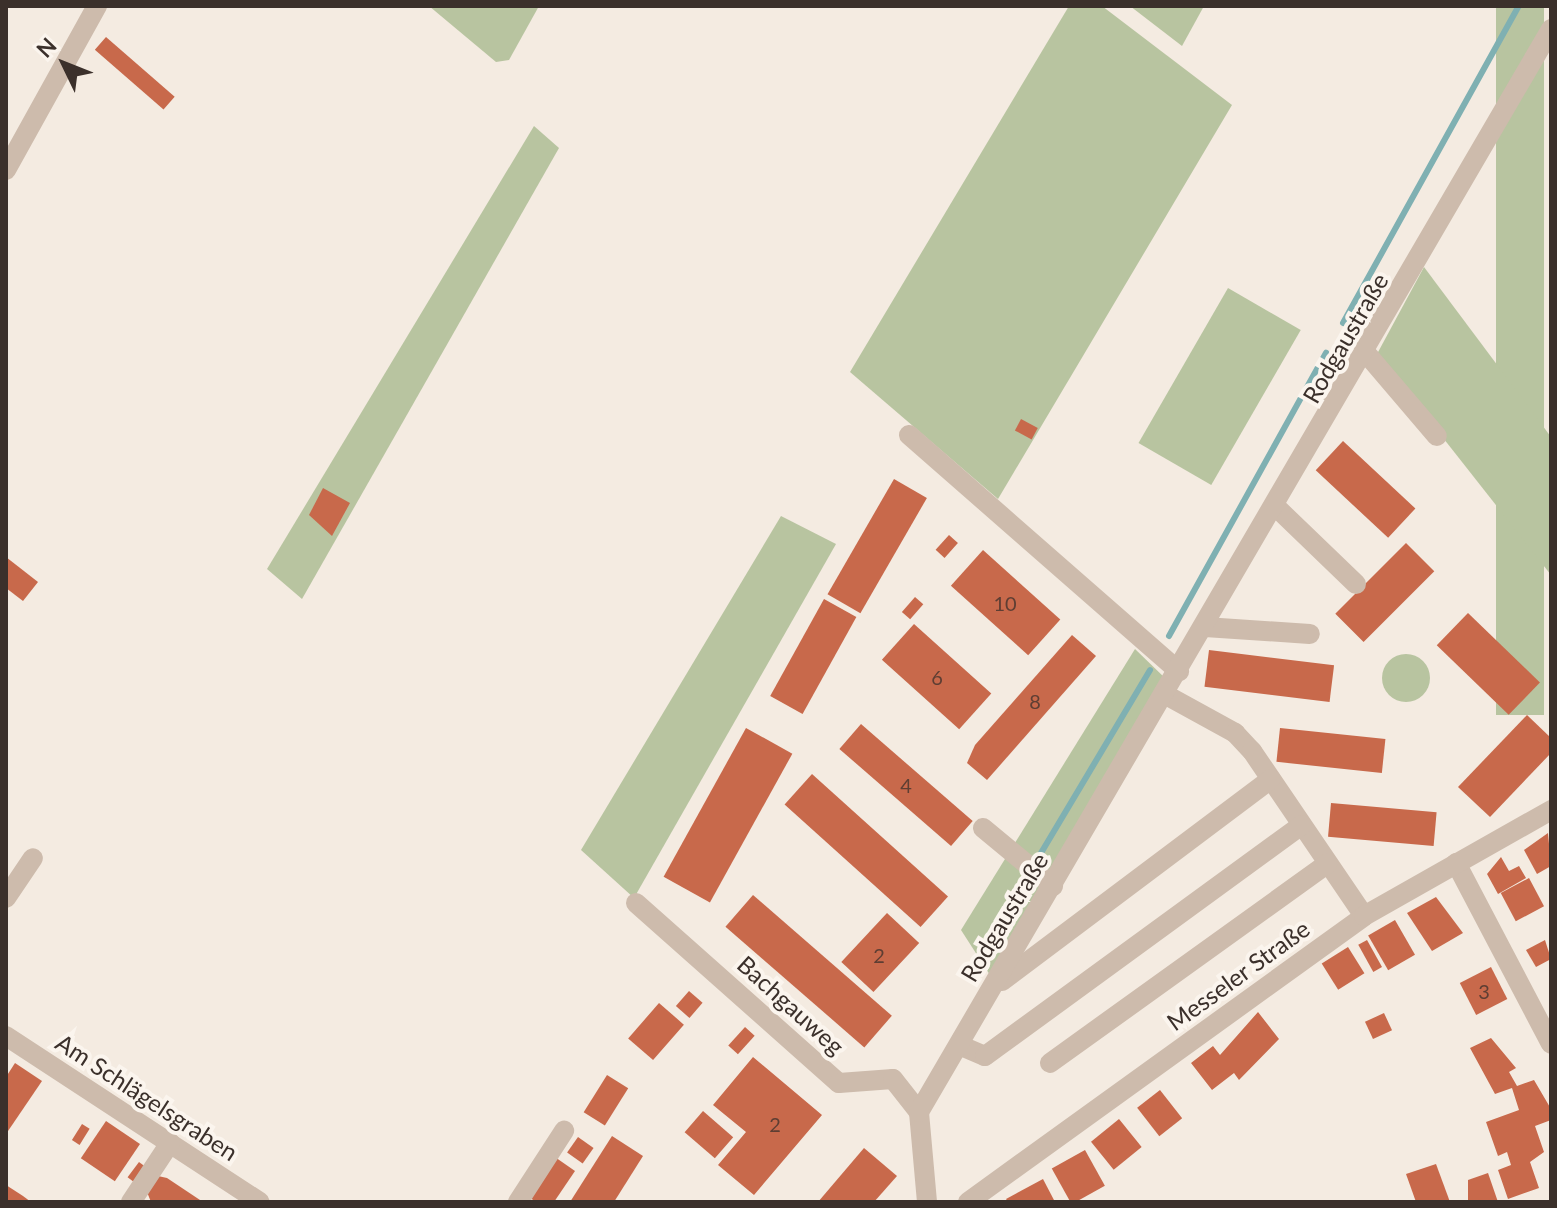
<!DOCTYPE html>
<meta charset="utf-8">
<style>
body{margin:0}
#map{position:relative;width:1557px;height:1208px;overflow:hidden;background:#f4ebe1;font-family:Lato,sans-serif}
div>[style]{position:absolute}
[style*='--x']{left:calc(var(--x)*1px);top:calc(var(--y)*1px);width:calc(var(--w)*1px);rotate:calc(var(--a)*1deg)}
.green>*{inset:0;background:#b8c4a0;transform-origin:0 0}
.round{border-radius:50%}
.stream>*{height:6px;margin:-3px;padding:0 3px;transform-origin:3px;border-radius:3px;background:#7fb0b2}
.building>*{inset:0;background:#c8694b;transform-origin:0 0}
.minor>*{height:20px;margin:-10px;padding:0 10px;transform-origin:10px;border-radius:10px;background:#cdbbac}
span{translate:-50% -50%;white-space:nowrap;text-align:center;line-height:1.15;-webkit-text-stroke:8px #fbf5ee;paint-order:stroke}
.number-label{font-size:20px;color:#5e3e33}
.number-label span{-webkit-text-stroke-width:0}
.street-label{font-size:24px;color:#3b302b}
.frame{position:absolute;inset:0;border:8px solid #3b302b;pointer-events:none}
.north{position:absolute;left:24px;top:24px;width:80px;height:80px;-webkit-text-stroke:6px #fbf5ee;paint-order:stroke;rotate:313deg;font-size:22px;font-weight:700;line-height:32px;text-align:center;color:#3b302b}
.north::after{content:'';display:block;margin:auto;width:28px;height:36px;background:#3b302b;clip-path:polygon(50% 0,100% 100%,50% 72%,0 100%)}
</style>
<div id="map">
<div class="green">
<div style="clip-path:polygon(429px 6px,539px 6px,509px 60px,496px 62px)"></div>
<div style="clip-path:polygon(1069px 6px,1102px 6px,1232px 105px,998px 499px,850px 372px)"></div>
<div style="clip-path:polygon(1130px 6px,1204px 6px,1182px 46px)"></div>
<div style="left:1496px;top:6px;width:48px;height:709px"></div>
<div style="clip-path:polygon(534px 126px,559px 148px,302px 599px,267px 569px)"></div>
<div style="clip-path:polygon(1424px 267px,1551px 437px,1551px 575px,1377px 354px)"></div>
<div style="left:1228px;top:288px;width:84px;height:179px;rotate:30deg"></div>
<div style="clip-path:polygon(781px 516px,836px 544px,634px 898px,581px 850px)"></div>
<div style="clip-path:polygon(1135px 649px,1166px 679px,990px 975px,961px 930px)"></div>
<div class="round" style="left:1382px;top:654px;width:48px;height:48px"></div>
</div>
<div class="stream">
<div style="--x:1343;--y:323;--w:363;--a:-61"></div>
<div style="--x:1169;--y:636;--w:324;--a:-61"></div>
<div style="--x:1041;--y:853;--w:213;--a:-59.2"></div>
<div style="--x:997;--y:926;--w:50;--a:-59.8"></div>
</div>
<div class="building">
<div style="left:106px;top:37px;width:91px;height:17px;rotate:41deg"></div>
<div style="left:1021px;top:419px;width:19px;height:13px;rotate:28deg"></div>
<div style="left:1343px;top:441px;width:99px;height:40px;rotate:43deg"></div>
<div style="left:894px;top:479px;width:38px;height:133px;rotate:30deg"></div>
<div style="clip-path:polygon(323px 488px,350px 503px,332px 536px,309px 515px)"></div>
<div style="left:949px;top:535px;width:12px;height:20px;rotate:42deg"></div>
<div style="left:1406px;top:543px;width:40px;height:100px;rotate:45deg"></div>
<div style="left:983px;top:550px;width:104px;height:48px;rotate:42deg"></div>
<div style="clip-path:polygon(6px 557px,38px 582px,23px 601px,6px 588px)"></div>
<div style="left:915px;top:597px;width:11px;height:20px;rotate:41deg"></div>
<div style="left:824px;top:599px;width:37px;height:111px;rotate:29deg"></div>
<div style="left:1468px;top:613px;width:100px;height:45px;rotate:44deg"></div>
<div style="left:914px;top:624px;width:104px;height:48px;rotate:42deg"></div>
<div style="clip-path:polygon(1072px 635px,1096px 656px,987px 780px,967px 763px,975px 745px)"></div>
<div style="left:1209px;top:650px;width:126px;height:37px;rotate:7deg"></div>
<div style="clip-path:polygon(1527px 715px,1551px 738px,1551px 753px,1490px 817px,1458px 787px)"></div>
<div style="left:861px;top:724px;width:148px;height:33px;rotate:41deg"></div>
<div style="left:746px;top:728px;width:53px;height:170px;rotate:29deg"></div>
<div style="left:1280px;top:728px;width:106px;height:34px;rotate:6deg"></div>
<div style="left:812px;top:774px;width:183px;height:41px;rotate:42deg"></div>
<div style="left:1331px;top:803px;width:106px;height:34px;rotate:5deg"></div>
<div style="clip-path:polygon(1548px 833px,1551px 866px,1537px 874px,1524px 850px)"></div>
<div style="clip-path:polygon(1501px 857px,1509px 871px,1519px 866px,1526px 878px,1498px 894px,1487px 874px)"></div>
<div style="left:1529px;top:878px;width:32px;height:32px;rotate:62deg"></div>
<div style="left:753px;top:895px;width:184px;height:42px;rotate:41deg"></div>
<div style="clip-path:polygon(1436px 897px,1463px 933px,1432px 951px,1407px 913px)"></div>
<div style="left:887px;top:913px;width:44px;height:67px;rotate:43deg"></div>
<div style="left:1395px;top:920px;width:40px;height:31px;rotate:60deg"></div>
<div style="left:1367px;top:940px;width:31px;height:10px;rotate:61deg"></div>
<div style="clip-path:polygon(1545px 940px,1551px 959px,1536px 967px,1526px 950px)"></div>
<div style="left:1348px;top:947px;width:31px;height:31px;rotate:58deg"></div>
<div style="left:1491px;top:967px;width:36px;height:35px;rotate:63deg"></div>
<div style="left:689px;top:991px;width:18px;height:20px;rotate:41deg"></div>
<div style="left:659px;top:1003px;width:33px;height:47px;rotate:41deg"></div>
<div style="clip-path:polygon(1258px 1012px,1279px 1039px,1239px 1080px,1234px 1073px,1212px 1090px,1191px 1063px,1213px 1046px,1220px 1055px)"></div>
<div style="left:1384px;top:1013px;width:19px;height:21px;rotate:65deg"></div>
<div style="left:745px;top:1027px;width:13px;height:25px;rotate:42deg"></div>
<div style="clip-path:polygon(1491px 1038px,1516px 1068px,1509px 1072px,1517px 1086px,1534px 1080px,1551px 1109px,1551px 1120px,1535px 1126px,1544px 1152px,1530px 1162px,1539px 1188px,1508px 1199px,1498px 1170px,1511px 1165px,1507px 1152px,1498px 1156px,1486px 1122px,1519px 1110px,1512px 1088px,1495px 1094px,1470px 1048px)"></div>
<div style="clip-path:polygon(753px 1057px,822px 1115px,754px 1195px,718px 1165px,746px 1132px,713px 1105px)"></div>
<div style="clip-path:polygon(15px 1063px,42px 1081px,6px 1134px,6px 1077px)"></div>
<div style="left:607px;top:1075px;width:25px;height:44px;rotate:32deg"></div>
<div style="left:1160px;top:1090px;width:36px;height:29px;rotate:52deg"></div>
<div style="left:703px;top:1111px;width:40px;height:28px;rotate:41deg"></div>
<div style="left:1119px;top:1119px;width:36px;height:36px;rotate:51deg"></div>
<div style="left:106px;top:1121px;width:41px;height:45px;rotate:34deg"></div>
<div style="left:82px;top:1124px;width:9px;height:19px;rotate:32deg"></div>
<div style="clip-path:polygon(612px 1136px,643px 1156px,614px 1202px,570px 1202px)"></div>
<div style="left:578px;top:1137px;width:19px;height:19px;rotate:35deg"></div>
<div style="clip-path:polygon(864px 1148px,897px 1176px,874px 1202px,818px 1202px)"></div>
<div style="left:1085px;top:1150px;width:41px;height:38px;rotate:61deg"></div>
<div style="clip-path:polygon(552px 1155px,575px 1171px,554px 1202px,536px 1202px,526px 1195px)"></div>
<div style="left:139px;top:1162px;width:10px;height:19px;rotate:37deg"></div>
<div style="clip-path:polygon(1436px 1164px,1450px 1202px,1416px 1202px,1406px 1174px)"></div>
<div style="clip-path:polygon(1488px 1173px,1498px 1202px,1468px 1202px,1468px 1180px)"></div>
<div style="clip-path:polygon(158px 1176px,167px 1178px,203px 1202px,151px 1202px,147px 1192px)"></div>
<div style="clip-path:polygon(1043px 1179px,1055px 1202px,1008px 1202px,1006px 1199px)"></div>
<div style="clip-path:polygon(6px 1185px,23px 1196px,31px 1202px,6px 1202px)"></div>
</div>
<div class="minor">
<div style="--x:6;--y:170;--w:188;--a:-61"></div>
<div style="--x:1366;--y:353;--w:109;--a:49.5"></div>
<div style="--x:909;--y:435;--w:359;--a:41.2"></div>
<div style="--x:1276;--y:507;--w:111;--a:43.9"></div>
<div style="--x:1205;--y:627;--w:105;--a:3.8"></div>
<div style="--x:1166;--y:695;--w:79;--a:28.8"></div>
<div style="--x:1235;--y:733;--w:25;--a:47"></div>
<div style="--x:1252;--y:751;--w:199;--a:55.8"></div>
<div style="--x:983;--y:828;--w:91;--a:39.6"></div>
<div style="--x:1456;--y:863;--w:204;--a:62.3"></div>
<div style="--x:6;--y:898;--w:48;--a:-56"></div>
<div style="--x:636;--y:903;--w:271;--a:41.6"></div>
<div style="--x:839;--y:1083;--w:54;--a:-4.2"></div>
<div style="--x:893;--y:1079;--w:42;--a:51.8"></div>
<div style="--x:1002;--y:981;--w:336;--a:-36.9"></div>
<div style="--x:6;--y:1036;--w:303;--a:33.2"></div>
<div style="--x:959;--y:1045;--w:28;--a:23"></div>
<div style="--x:985;--y:1056;--w:392;--a:-36.1"></div>
<div style="--x:1050;--y:1063;--w:342;--a:-35.7"></div>
<div style="--x:131;--y:1202;--w:71;--a:-56.5"></div>
<div style="--x:518;--y:1202;--w:85;--a:-57.1"></div>
<div style="--x:927;--y:1202;--w:90;--a:-95.1"></div>
<div style="--x:919;--y:1112;--w:1254;--a:-59.73"></div>
<div style="--x:968;--y:1202;--w:488;--a:-35.8"></div>
<div style="--x:1364;--y:916;--w:215;--a:-29.5"></div>
</div>
<div class="number-label">
<span style="left:1005px;top:603px">10</span>
<span style="left:937px;top:677px">6</span>
<span style="left:1035px;top:701px">8</span>
<span style="left:906px;top:785px">4</span>
<span style="left:879px;top:955px">2</span>
<span style="left:1484px;top:991px">3</span>
<span style="left:775px;top:1124px">2</span>
</div>
<div class="street-label">
<span style="left:1345px;top:338px;rotate:-60deg">Rodgaustraße</span>
<span style="left:1004px;top:917px;rotate:-59deg">Rodgaustraße</span>
<span style="left:1238px;top:975px;rotate:-36deg">Messeler Straße</span>
<span style="left:791px;top:1005px;rotate:42deg">Bachgauweg</span>
<span style="left:147px;top:1097px;rotate:33deg">Am Schlägelsgraben</span>
</div>
<div class="frame"></div>
<div class="north">N</div>
</div>
